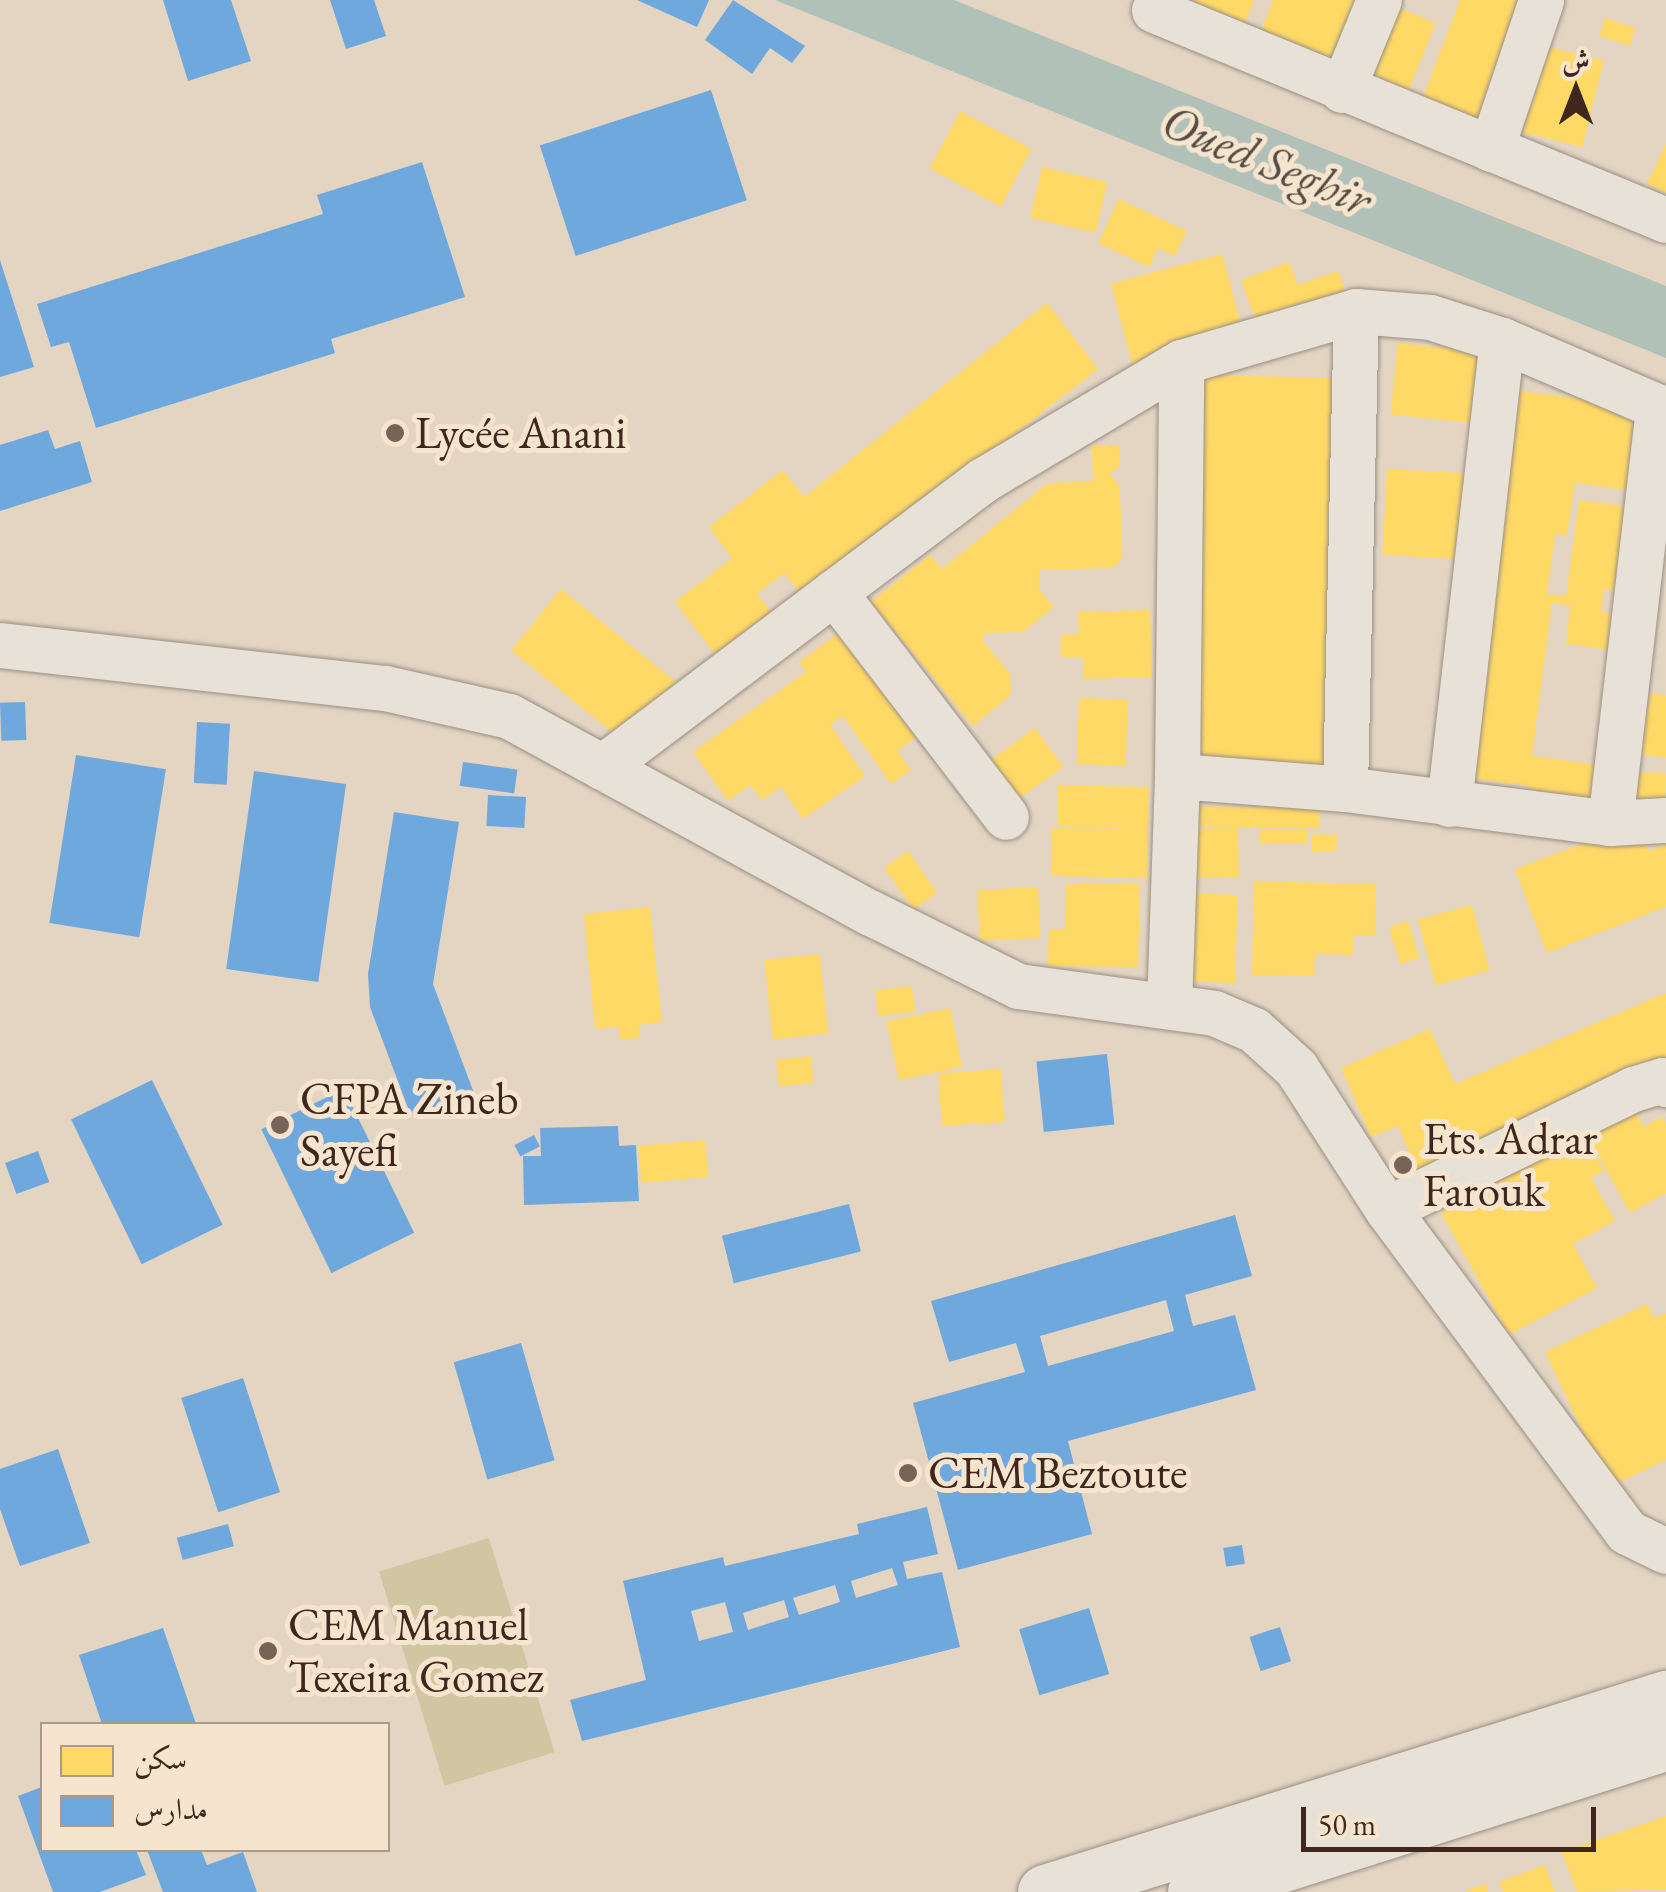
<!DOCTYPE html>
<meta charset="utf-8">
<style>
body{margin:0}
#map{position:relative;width:1666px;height:1892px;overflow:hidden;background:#e3d5c2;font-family:"EB Garamond",Amiri,serif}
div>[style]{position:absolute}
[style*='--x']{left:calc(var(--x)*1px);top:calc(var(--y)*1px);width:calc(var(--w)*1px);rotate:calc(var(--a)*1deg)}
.green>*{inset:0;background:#d0c7a2;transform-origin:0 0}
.water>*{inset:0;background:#b1c1b7}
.homes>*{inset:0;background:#ffd966;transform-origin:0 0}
.schools>*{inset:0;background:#6fa8dc;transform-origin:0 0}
.roads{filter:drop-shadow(0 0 2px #9a8f84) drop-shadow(0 0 2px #9a8f84)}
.street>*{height:45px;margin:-22.5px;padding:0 22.5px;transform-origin:22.5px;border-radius:22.5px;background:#e8e1d7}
.secondary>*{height:55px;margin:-27.5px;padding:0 27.5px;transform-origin:27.5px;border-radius:27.5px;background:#e8e1d7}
.dots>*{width:28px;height:28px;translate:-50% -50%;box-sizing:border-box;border:5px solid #f6e5ce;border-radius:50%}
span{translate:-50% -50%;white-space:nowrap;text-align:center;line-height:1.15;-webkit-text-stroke:10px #f6e5ce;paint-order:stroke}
.poi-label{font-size:45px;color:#3f271e}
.left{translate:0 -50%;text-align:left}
.water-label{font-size:48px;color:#564b43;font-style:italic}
.legend{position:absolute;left:40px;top:1722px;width:350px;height:130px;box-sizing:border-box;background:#f6e5ce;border:2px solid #ad9988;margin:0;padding:12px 18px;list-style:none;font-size:30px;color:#3f271e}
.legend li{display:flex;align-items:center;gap:20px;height:50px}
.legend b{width:50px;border:2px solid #ad9988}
.north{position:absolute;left:1526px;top:40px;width:100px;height:100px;-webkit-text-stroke:8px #f6e5ce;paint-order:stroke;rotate:0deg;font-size:28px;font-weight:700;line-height:40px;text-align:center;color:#3f271e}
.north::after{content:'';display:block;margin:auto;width:35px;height:45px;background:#3f271e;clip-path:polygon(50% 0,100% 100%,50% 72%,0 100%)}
.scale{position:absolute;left:1301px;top:1807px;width:295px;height:45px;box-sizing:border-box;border:5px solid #3f271e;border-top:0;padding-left:12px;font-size:30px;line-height:35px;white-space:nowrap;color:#3f271e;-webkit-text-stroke:8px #f6e5ce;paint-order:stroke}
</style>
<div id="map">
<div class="green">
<div style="left:489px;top:1538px;width:224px;height:115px;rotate:73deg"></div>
</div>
<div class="water">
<div style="clip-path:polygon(775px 0,954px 0,1666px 286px,1666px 358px)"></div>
</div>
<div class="homes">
<div style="clip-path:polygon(1195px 0,1254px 0,1242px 32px,1190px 12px)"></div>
<div style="clip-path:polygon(1273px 0,1361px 0,1337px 67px,1259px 38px)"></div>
<div style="clip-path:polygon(1460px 0,1523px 0,1475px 126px,1420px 105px)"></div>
<div style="left:1381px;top:1px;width:59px;height:75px;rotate:22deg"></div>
<div style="left:1605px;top:18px;width:32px;height:19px;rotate:18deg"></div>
<div style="left:1537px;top:44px;width:69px;height:89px;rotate:14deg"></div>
<div style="left:960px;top:111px;width:81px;height:65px;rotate:28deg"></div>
<div style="clip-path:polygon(1666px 143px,1666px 193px,1647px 184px)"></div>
<div style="left:1042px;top:167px;width:67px;height:52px;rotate:13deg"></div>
<div style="clip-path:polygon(1119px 199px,1187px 231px,1175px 256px,1158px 248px,1149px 267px,1098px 243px)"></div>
<div style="left:1222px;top:254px;width:94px;height:115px;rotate:75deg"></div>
<div style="clip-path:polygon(1289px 262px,1298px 285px,1338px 271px,1352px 310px,1264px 342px,1241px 280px)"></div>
<div style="clip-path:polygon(1047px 303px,1098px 369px,804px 598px,784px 573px,757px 594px,776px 619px,721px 662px,675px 602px,732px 558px,709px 527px,783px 470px,804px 497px)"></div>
<div style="left:1398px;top:343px;width:91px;height:72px;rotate:6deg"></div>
<div style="left:1188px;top:375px;width:158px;height:389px;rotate:1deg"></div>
<div style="clip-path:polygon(1512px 390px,1654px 408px,1642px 492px,1575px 483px,1567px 535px,1555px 534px,1547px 594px,1566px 596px,1579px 500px,1639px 508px,1628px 592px,1604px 589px,1601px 612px,1623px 615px,1618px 651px,1566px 644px,1570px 606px,1552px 603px,1532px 756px,1614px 767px,1608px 812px,1528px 801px,1530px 786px,1460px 777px)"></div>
<div style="clip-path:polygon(1092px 445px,1119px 445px,1120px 466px,1110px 474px,1120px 487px,1122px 560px,1112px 568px,1039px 570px,1039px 589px,1054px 607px,1023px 632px,984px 633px,984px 642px,1010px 674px,1011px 695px,973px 726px,871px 602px,930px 555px,942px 569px,1048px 483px,1093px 481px)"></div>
<div style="left:1387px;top:469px;width:86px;height:86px;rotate:3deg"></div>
<div style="left:561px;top:589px;width:151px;height:79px;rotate:39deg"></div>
<div style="clip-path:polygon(1150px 610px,1152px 677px,1084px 679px,1083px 657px,1061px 657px,1060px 635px,1079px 634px,1078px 612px)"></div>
<div style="clip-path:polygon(850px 625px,925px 731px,897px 751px,911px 770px,891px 784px,843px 716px,830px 725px,865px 776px,803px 819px,781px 787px,762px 800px,750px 785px,728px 801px,693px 752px,806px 672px,799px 662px)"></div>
<div style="clip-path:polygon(1650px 693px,1666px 695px,1666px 758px,1640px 754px)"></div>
<div style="left:1079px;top:698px;width:49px;height:66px;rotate:2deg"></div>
<div style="left:1035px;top:728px;width:48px;height:54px;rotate:54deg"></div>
<div style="left:1636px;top:772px;width:30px;height:36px;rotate:2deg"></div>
<div style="clip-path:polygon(1058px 785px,1149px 787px,1147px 878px,1051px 876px,1052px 828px,1135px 829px,1058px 826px)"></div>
<div style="left:1181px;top:806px;width:139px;height:20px;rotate:1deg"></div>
<div style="clip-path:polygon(1638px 823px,1649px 851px,1666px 844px,1666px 907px,1547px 953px,1515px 869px)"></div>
<div style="left:1238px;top:828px;width:49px;height:58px;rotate:89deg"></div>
<div style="left:1260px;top:829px;width:47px;height:15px"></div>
<div style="left:1312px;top:834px;width:25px;height:17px;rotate:2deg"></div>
<div style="left:908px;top:851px;width:51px;height:29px;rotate:55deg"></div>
<div style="clip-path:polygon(1254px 881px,1376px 884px,1375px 935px,1353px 935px,1353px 955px,1315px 954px,1314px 976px,1252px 975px)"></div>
<div style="clip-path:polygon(1066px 883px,1140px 884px,1138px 967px,1048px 966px,1049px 929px,1065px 929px)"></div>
<div style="left:1038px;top:887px;width:51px;height:61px;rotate:87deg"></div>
<div style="left:1181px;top:893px;width:57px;height:88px;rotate:2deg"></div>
<div style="left:1472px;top:905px;width:68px;height:56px;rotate:75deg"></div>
<div style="clip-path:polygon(650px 907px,662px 1022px,639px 1025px,640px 1038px,620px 1040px,619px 1027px,595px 1029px,584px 914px)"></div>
<div style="left:1408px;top:921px;width:39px;height:20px;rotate:73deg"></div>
<div style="left:820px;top:954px;width:80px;height:56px;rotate:84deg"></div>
<div style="left:912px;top:986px;width:26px;height:37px;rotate:83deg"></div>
<div style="clip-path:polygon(1666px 993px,1666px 1068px,1405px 1182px,1401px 1174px,1416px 1167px,1398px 1126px,1371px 1137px,1341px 1068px,1430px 1029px,1455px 1084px)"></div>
<div style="left:950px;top:1008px;width:60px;height:65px;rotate:78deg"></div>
<div style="left:811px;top:1056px;width:27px;height:35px;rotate:84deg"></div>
<div style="left:1001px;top:1069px;width:53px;height:63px;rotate:86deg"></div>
<div style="clip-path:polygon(1631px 1103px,1644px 1127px,1662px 1117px,1666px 1123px,1666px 1193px,1630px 1213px,1583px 1128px)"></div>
<div style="clip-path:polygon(1584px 1135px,1604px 1171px,1591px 1178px,1615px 1221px,1573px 1244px,1597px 1288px,1509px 1335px,1441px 1213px)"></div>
<div style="left:705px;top:1140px;width:37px;height:67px;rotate:85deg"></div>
<div style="clip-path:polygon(1647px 1304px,1654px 1318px,1666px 1313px,1666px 1460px,1609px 1487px,1545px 1352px)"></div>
<div style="clip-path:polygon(1666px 1816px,1666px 1889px,1577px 1892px,1562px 1852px)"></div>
<div style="clip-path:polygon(1545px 1865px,1555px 1892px,1503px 1892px,1499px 1882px)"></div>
<div style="clip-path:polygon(1485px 1884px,1488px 1892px,1465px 1892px,1465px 1891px)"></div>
</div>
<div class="schools">
<div style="clip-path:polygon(163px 0,231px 0,251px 61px,188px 81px)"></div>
<div style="clip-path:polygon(330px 0,374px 0,386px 36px,346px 49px)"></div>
<div style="clip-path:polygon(637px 0,709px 0,697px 27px)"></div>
<div style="clip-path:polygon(733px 0,805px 46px,792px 63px,770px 48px,752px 74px,705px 40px)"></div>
<div style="left:711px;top:90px;width:116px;height:180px;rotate:72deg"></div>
<div style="clip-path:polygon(422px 162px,465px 297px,331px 339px,335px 353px,96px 428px,69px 342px,51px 347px,37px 304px,323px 214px,317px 195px)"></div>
<div style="clip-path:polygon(0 260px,34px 367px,0 377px)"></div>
<div style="clip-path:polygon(48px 430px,55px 449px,80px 441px,92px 482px,0 511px,0 445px)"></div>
<div style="left:25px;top:702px;width:38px;height:25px;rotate:88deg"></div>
<div style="left:197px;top:722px;width:33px;height:61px;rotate:3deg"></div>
<div style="left:76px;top:755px;width:91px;height:170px;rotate:9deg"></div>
<div style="left:463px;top:762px;width:55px;height:24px;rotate:8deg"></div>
<div style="left:254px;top:771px;width:93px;height:200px;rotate:8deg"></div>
<div style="left:488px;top:795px;width:38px;height:31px;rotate:3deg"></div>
<div style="clip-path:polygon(394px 812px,459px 822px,433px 984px,474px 1093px,411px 1116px,370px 1007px,368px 974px)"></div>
<div style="left:1107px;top:1054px;width:71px;height:71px;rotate:84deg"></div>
<div style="left:152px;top:1080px;width:161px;height:90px;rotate:64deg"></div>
<div style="left:344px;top:1089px;width:160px;height:92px;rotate:64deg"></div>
<div style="clip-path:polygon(618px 1126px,619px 1146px,636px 1145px,639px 1201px,524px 1205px,523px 1156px,541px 1156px,540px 1128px)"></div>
<div style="left:534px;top:1135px;width:13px;height:22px;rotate:63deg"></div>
<div style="left:38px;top:1151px;width:33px;height:35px;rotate:70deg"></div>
<div style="left:849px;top:1204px;width:49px;height:131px;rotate:76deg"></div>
<div style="clip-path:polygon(evenodd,1235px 1215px,1252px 1276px,1185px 1295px,1193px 1326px,1235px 1315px,1256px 1390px,1068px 1441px,1092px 1534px,958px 1570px,913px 1403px,1025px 1372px,1016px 1343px,949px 1362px,931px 1301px,1235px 1215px,1166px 1300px,1174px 1331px,1048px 1366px,1040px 1336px,1166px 1300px)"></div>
<div style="left:521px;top:1343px;width:122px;height:70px;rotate:74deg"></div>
<div style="left:243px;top:1378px;width:120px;height:65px;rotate:72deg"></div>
<div style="clip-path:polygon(58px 1449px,90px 1543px,20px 1566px,0 1509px,0 1469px)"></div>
<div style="clip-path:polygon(evenodd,927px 1507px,938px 1554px,903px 1562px,907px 1579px,942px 1572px,960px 1647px,582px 1741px,570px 1700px,646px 1680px,623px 1581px,723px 1557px,725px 1566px,859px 1534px,857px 1524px,927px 1507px,892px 1568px,898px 1585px,856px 1598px,851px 1581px,892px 1568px,927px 1507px,835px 1585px,840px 1602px,799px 1615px,793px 1598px,835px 1585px,927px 1507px,784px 1600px,789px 1617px,748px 1630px,743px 1613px,784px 1600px,927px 1507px,725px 1602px,733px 1632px,699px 1641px,691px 1611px,725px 1602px)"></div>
<div style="left:228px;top:1524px;width:23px;height:53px;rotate:75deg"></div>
<div style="left:1242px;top:1545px;width:19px;height:19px;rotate:81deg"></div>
<div style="left:1089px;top:1608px;width:69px;height:73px;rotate:73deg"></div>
<div style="left:1280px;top:1627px;width:36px;height:32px;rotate:72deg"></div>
<div style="clip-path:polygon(163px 1628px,196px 1724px,102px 1724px,79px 1655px)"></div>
<div style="clip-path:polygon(42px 1787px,42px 1850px,136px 1850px,146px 1875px,100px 1892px,53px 1892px,18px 1796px)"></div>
<div style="clip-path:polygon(147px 1850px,201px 1850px,207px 1865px,243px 1852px,257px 1892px,163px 1892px)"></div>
</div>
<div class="roads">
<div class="street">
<div style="--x:1154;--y:10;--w:553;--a:22.3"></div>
<div style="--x:1342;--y:90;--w:97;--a:-67.7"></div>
<div style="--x:1491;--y:149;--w:157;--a:-71.4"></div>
<div style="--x:834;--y:592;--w:283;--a:52.6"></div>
<div style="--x:0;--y:645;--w:387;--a:6.4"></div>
<div style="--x:385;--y:688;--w:127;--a:12.7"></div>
<div style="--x:509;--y:716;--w:412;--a:28.6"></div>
<div style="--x:871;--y:913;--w:164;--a:26.4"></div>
<div style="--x:1018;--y:986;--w:198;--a:7.8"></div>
<div style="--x:1214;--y:1013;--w:43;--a:23"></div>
<div style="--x:1254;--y:1030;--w:57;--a:42.1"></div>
<div style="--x:1296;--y:1068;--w:168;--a:57.2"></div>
<div style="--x:1387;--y:1209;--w:402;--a:53.4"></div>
<div style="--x:1627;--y:1532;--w:43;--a:26"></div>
<div style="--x:602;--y:767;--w:477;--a:-37"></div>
<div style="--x:983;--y:480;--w:230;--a:-30.8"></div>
<div style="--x:1181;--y:362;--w:182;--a:-16.2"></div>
<div style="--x:1356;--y:311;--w:74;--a:4.6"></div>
<div style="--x:1430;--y:317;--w:76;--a:17.7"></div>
<div style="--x:1502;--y:340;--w:178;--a:23.1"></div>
<div style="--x:1177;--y:776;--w:169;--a:4.4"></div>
<div style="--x:1345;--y:789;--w:267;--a:7.3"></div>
<div style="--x:1610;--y:823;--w:56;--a:-3.1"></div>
<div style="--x:1345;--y:789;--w:478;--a:-88.7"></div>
<div style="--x:1449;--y:804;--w:467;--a:-83.5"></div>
<div style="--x:1610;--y:823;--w:419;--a:-83.4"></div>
<div style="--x:1169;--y:1006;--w:230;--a:-88"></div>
<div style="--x:1177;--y:776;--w:414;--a:-89.4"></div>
<div style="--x:1387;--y:1209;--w:274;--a:-26"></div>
<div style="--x:1633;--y:1089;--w:30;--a:-17"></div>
<div style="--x:1662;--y:1080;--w:6;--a:45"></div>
</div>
<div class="secondary">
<div style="--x:1045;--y:1892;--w:651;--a:-17.35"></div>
<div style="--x:1195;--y:1892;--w:494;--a:-17.6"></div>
</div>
</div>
<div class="dots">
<div style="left:395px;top:433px;background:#786457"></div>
<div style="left:280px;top:1125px;background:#786457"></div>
<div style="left:1403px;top:1165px;background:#786457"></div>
<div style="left:908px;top:1473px;background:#786457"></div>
<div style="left:268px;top:1651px;background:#786457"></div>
</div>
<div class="poi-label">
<span class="left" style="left:415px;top:433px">Lycée Anani</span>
<span class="left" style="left:300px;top:1125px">CFPA Zineb<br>Sayefi</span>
<span class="left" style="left:1423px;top:1165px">Ets. Adrar<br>Farouk</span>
<span class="left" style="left:928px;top:1473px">CEM Beztoute</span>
<span class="left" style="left:288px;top:1651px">CEM Manuel<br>Texeira Gomez</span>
</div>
<div class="water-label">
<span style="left:1267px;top:160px;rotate:22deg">Oued Seghir</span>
</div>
<ul class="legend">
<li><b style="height:28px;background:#ffd966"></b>سكن</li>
<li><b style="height:28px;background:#6fa8dc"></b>مدارس</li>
</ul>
<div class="north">ش</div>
<div class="scale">50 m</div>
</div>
